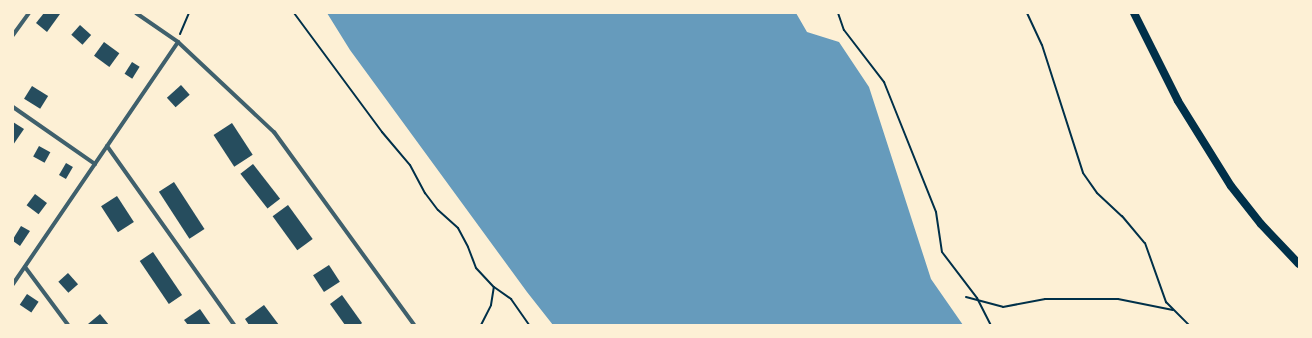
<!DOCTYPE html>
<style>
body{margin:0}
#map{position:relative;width:1312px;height:338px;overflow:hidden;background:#fdf0d5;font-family:"IBM Plex Sans",sans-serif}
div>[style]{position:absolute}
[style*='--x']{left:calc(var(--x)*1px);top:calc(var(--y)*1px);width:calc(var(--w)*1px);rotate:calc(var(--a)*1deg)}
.water>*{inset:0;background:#669bbc}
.building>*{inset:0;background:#264d5e;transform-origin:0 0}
.path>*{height:2px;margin:-1px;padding:0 1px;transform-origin:1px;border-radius:1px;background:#003049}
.minor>*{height:4px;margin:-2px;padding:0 2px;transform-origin:2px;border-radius:2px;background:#3f606c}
.secondary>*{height:8px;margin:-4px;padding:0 4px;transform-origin:4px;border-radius:4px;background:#003049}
span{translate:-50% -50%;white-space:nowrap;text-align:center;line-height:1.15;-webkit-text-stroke:4px #fdf0d5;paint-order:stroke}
.frame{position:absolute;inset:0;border:14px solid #fdf0d5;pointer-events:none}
</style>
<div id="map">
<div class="water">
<div style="clip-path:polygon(327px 13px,796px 13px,807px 32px,839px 42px,869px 87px,931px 279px,963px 325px,553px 325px,527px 292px,350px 50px)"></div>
</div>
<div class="building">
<div style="clip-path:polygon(44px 13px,60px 14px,47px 32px,36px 23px)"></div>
<div style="left:80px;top:25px;width:15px;height:13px;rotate:42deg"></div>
<div style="left:104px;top:42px;width:19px;height:17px;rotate:36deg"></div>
<div style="left:132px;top:62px;width:9px;height:14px;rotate:32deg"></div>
<div style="left:181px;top:85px;width:13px;height:19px;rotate:48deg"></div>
<div style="left:32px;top:86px;width:19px;height:15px;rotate:32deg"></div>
<div style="clip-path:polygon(13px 122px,24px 129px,13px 145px)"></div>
<div style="left:232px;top:123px;width:38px;height:22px;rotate:57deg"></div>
<div style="left:39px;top:146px;width:13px;height:12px;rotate:29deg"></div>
<div style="left:66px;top:163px;width:8px;height:14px;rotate:30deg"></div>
<div style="left:253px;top:164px;width:44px;height:16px;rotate:52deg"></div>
<div style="left:174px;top:182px;width:56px;height:18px;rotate:57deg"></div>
<div style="left:35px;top:194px;width:15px;height:14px;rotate:37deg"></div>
<div style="left:117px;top:196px;width:31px;height:19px;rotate:57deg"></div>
<div style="left:288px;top:205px;width:42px;height:19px;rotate:54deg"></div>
<div style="clip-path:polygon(21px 226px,30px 231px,20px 246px,13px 241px,13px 239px)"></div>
<div style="left:153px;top:252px;width:52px;height:16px;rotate:56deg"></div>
<div style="left:329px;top:265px;width:20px;height:19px;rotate:57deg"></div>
<div style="left:68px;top:273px;width:15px;height:13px;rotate:48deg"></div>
<div style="left:27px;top:294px;width:14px;height:13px;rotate:34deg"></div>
<div style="clip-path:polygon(342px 295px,362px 323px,360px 325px,345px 325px,330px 304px)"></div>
<div style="clip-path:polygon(264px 305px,279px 325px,249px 325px,245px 319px)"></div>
<div style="clip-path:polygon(200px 309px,211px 325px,188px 325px,184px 320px)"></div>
<div style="clip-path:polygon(100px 314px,109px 325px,89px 325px,88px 324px)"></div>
</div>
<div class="path">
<div style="--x:294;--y:13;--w:148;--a:53.5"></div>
<div style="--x:382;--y:132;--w:43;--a:49.7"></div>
<div style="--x:410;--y:165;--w:32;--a:62"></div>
<div style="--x:425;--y:193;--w:21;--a:53"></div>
<div style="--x:438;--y:210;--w:27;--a:42"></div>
<div style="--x:458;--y:228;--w:21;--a:62"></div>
<div style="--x:468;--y:247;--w:22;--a:69"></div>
<div style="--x:476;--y:268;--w:26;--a:47"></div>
<div style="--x:494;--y:287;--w:21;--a:35"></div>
<div style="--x:511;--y:299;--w:32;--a:55"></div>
<div style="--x:838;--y:13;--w:18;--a:71"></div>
<div style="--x:844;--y:30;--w:66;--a:52.4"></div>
<div style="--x:884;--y:82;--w:140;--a:68.2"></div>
<div style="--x:936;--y:212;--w:40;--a:81.5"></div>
<div style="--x:942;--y:252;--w:58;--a:52.7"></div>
<div style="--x:977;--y:298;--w:30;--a:63"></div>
<div style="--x:1027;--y:13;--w:35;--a:65"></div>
<div style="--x:1042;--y:45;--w:134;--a:72.2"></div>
<div style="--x:1083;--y:173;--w:24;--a:55"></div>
<div style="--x:1097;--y:193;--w:34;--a:43"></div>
<div style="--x:1122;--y:216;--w:35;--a:50"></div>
<div style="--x:1145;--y:243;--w:63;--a:70.4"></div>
<div style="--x:1166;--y:302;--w:33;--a:45"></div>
<div style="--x:180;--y:34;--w:23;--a:-67"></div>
<div style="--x:966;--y:297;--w:38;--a:15"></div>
<div style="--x:1003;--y:307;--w:43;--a:-10.8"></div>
<div style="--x:1045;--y:299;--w:73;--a:0"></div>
<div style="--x:1118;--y:299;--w:56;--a:11.3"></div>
<div style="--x:481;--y:325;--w:22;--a:-63"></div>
<div style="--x:491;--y:305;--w:18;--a:-81"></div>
</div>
<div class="minor">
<div style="--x:136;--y:13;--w:51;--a:34.6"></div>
<div style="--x:178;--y:42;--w:132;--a:43.2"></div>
<div style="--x:274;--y:132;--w:238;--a:54"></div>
<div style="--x:13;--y:35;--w:27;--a:-54"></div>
<div style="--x:13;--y:107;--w:100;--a:34.8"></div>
<div style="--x:107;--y:146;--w:219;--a:54.6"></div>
<div style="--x:25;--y:267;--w:72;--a:53.4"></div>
<div style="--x:13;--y:284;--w:293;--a:-55.7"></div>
</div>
<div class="secondary">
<div style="--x:1134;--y:13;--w:98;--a:63.4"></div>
<div style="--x:1178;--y:101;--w:100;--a:58.1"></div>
<div style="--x:1231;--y:186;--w:48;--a:51.7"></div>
<div style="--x:1261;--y:224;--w:55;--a:46.5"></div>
</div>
<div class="frame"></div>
</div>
